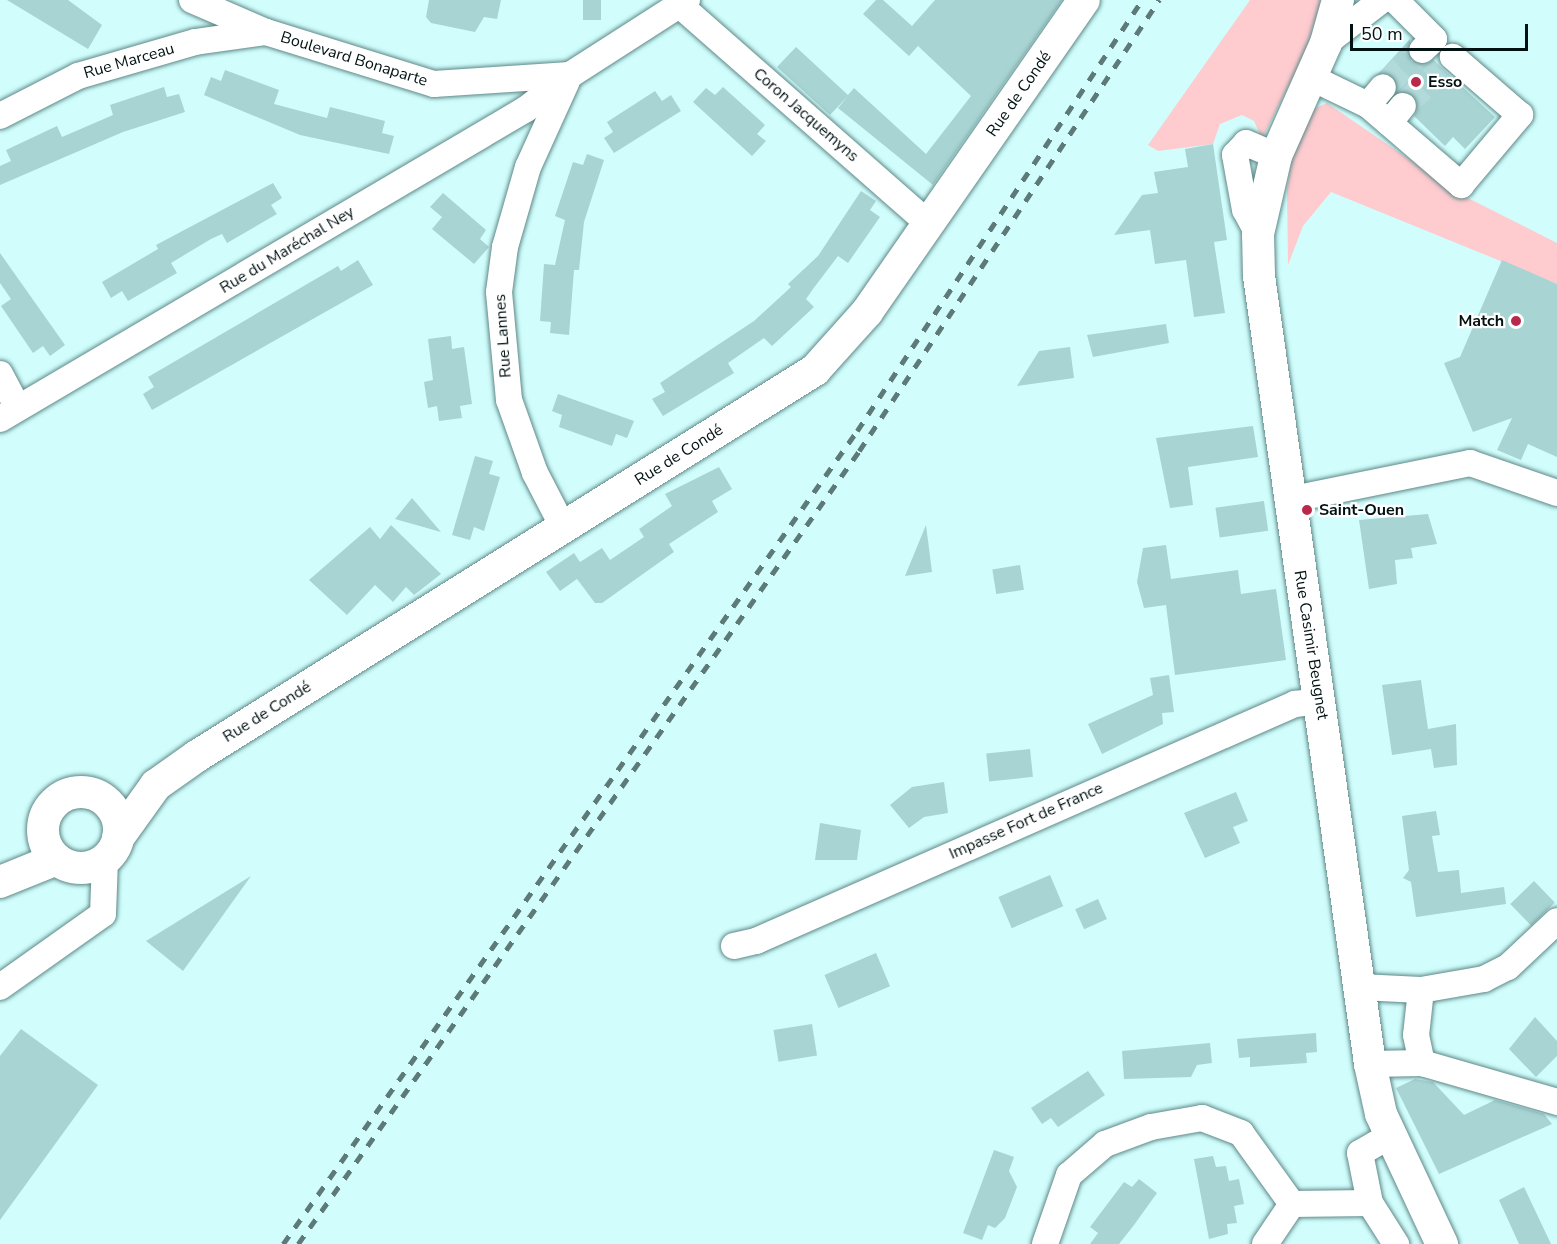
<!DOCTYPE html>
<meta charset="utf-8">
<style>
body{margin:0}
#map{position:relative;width:1557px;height:1244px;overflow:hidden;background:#d1fefd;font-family:"Nunito Sans",sans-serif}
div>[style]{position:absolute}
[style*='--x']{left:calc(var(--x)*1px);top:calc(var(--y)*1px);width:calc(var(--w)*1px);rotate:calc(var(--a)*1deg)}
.green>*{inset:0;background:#fecbcf}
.building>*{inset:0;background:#a8d4d3;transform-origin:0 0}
.minor-tunnel>*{height:26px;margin-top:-13px;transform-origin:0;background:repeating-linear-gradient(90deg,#b2dada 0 26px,transparent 0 39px)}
.roads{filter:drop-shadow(0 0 2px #5e8887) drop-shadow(0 0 2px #5e8887)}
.minor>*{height:26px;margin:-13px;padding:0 13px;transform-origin:13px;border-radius:13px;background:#fff}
.major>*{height:32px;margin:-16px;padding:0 16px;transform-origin:16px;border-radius:16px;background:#fff}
.major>.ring{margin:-16px;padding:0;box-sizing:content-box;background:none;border:32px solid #fff;border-radius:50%}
.rail>*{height:4.5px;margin-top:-2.25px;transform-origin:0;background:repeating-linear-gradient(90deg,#5d7a79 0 10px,transparent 0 20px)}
.dots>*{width:16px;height:16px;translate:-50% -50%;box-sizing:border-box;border:3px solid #fff;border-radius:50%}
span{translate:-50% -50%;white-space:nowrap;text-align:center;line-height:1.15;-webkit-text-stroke:4.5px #fff;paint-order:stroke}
.street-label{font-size:16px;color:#021111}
.poi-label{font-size:16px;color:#021111;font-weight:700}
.left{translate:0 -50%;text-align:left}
.right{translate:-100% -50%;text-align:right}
.scale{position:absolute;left:1350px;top:24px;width:178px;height:27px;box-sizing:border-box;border:3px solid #021111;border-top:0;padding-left:8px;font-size:18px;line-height:21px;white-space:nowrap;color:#021111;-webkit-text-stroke:4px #fff;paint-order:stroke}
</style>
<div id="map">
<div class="green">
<div style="clip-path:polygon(1250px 0,1321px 0,1306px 51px,1262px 139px,1254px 121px,1242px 115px,1220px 124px,1213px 144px,1158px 151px,1148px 145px)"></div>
<div style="clip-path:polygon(1327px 103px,1460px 194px,1557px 243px,1557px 284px,1331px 192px,1303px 226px,1288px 265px,1287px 189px,1294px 146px,1309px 111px)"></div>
</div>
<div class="building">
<div style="clip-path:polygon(7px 0,68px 0,102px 25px,88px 49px)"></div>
<div style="clip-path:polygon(429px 0,501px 0,497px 19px,484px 17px,475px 32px,431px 23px,426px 17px)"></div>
<div style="left:583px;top:0;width:18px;height:20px"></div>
<div style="clip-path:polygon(876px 0,883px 0,912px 26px,935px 0,1062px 0,933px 185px,838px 108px,848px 96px,830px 115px,777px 67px,796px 47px,848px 95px,854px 88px,926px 154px,971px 96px,918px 46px,909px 56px,863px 14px)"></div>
<div style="clip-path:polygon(1410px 39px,1411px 61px,1425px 65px,1433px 60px,1495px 117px,1465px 149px,1453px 137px,1445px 146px,1414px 116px,1418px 108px,1413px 95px,1396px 93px,1393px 76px,1379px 73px)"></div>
<div style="clip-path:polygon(225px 70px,279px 90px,274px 104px,327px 118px,330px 107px,385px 121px,382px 133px,394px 136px,389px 154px,300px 135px,204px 95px,211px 77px,221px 81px)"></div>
<div style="clip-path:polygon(164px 87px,167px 97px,179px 94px,185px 112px,123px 132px,0 185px,0 166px,11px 161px,6px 150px,57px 126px,62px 137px,113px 115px,110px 105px)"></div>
<div style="clip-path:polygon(723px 87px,765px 125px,757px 134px,766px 141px,752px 156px,693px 102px,706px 88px,715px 95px)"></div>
<div style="clip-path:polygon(655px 91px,662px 101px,671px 95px,681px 111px,614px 153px,604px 138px,613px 132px,607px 122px)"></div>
<div style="clip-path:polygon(1213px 144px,1227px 240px,1214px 242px,1225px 313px,1194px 317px,1186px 260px,1155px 264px,1150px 230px,1114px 235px,1142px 195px,1158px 193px,1154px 172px,1188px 167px,1185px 149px)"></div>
<div style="clip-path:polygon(587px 154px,604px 160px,584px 222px,579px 270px,574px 270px,569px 335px,550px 333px,551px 322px,540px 321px,544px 264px,555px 265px,565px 220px,555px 216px,573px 162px,583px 165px)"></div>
<div style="clip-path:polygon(273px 183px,282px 198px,271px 205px,277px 214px,227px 243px,222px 234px,211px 239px,171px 263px,177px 273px,128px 301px,122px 291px,111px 298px,102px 282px,158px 249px,156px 245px)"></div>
<div style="clip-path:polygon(861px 191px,876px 201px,870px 210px,880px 217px,848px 263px,838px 256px,813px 289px,806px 299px,814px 307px,772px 346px,764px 338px,728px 363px,734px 373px,663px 416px,652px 399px,665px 392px,660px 383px,754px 321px,791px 287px,788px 284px,818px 256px)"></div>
<div style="clip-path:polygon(443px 193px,486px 230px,480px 239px,489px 247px,474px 264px,432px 229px,442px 217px,430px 207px)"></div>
<div style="clip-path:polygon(0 253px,65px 345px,50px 356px,43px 346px,33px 353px,1px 306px,11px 299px,0 283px)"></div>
<div style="clip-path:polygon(358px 260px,373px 285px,152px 410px,143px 394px,154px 387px,148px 377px,338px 266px,341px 271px)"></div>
<div style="clip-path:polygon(1502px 260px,1557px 284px,1557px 457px,1528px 444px,1521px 460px,1497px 450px,1512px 418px,1473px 432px,1444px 363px,1460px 357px)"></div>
<div style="clip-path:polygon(1166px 324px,1169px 343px,1093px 357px,1087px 335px)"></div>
<div style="clip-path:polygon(451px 336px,452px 349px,464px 347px,472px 404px,460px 406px,462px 418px,439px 421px,437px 406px,428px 408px,424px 382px,433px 380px,428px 339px)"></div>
<div style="clip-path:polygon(1070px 347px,1074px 378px,1017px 386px,1039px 351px)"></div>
<div style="clip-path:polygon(558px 394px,634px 421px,627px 438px,616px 434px,612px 446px,559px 427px,562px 415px,552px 411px)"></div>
<div style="clip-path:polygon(1253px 426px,1258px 457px,1188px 467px,1193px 505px,1170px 508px,1156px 438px)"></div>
<div style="clip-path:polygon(475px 456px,493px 461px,489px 474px,500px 477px,484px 531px,474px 527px,470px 540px,452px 535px)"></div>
<div style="clip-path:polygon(719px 467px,732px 489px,712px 501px,718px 512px,669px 544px,674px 552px,602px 603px,595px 603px,577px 579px,560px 591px,546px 572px,574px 553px,580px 562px,602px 548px,610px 560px,644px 537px,639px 529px,672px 506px,665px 494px)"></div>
<div style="clip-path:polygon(412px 498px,441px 532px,395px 519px)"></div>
<div style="left:1264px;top:501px;width:30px;height:49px;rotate:82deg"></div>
<div style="clip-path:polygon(1428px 514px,1437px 544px,1411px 548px,1413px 558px,1395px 560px,1397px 584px,1369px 589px,1359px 520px)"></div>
<div style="clip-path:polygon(391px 525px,441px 574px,414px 595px,406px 587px,393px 602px,375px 585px,347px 615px,309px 580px,370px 527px,380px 539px)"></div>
<div style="clip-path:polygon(926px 525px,932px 572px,905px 576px)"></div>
<div style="clip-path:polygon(1166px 545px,1171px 579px,1238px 570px,1241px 594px,1276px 589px,1286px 660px,1175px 675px,1166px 605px,1144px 608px,1137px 582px,1143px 548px)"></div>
<div style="left:1020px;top:565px;width:25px;height:28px;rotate:81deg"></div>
<div style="clip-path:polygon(1169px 675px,1174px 712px,1162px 713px,1163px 724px,1102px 754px,1088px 724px,1153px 695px,1150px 678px)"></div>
<div style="clip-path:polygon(1421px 680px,1428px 729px,1456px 724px,1457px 765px,1434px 768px,1431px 749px,1392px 755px,1382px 685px)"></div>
<div style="left:1030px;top:749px;width:28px;height:44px;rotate:84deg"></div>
<div style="clip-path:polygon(944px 782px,948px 813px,924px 817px,909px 828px,890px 805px,912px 787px)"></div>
<div style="clip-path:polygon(1236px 792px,1248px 821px,1233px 827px,1240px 843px,1205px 858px,1184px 813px)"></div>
<div style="clip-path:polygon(1436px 811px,1440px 835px,1432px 836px,1438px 872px,1459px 870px,1461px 893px,1504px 887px,1506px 904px,1416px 917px,1411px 882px,1403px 878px,1409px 870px,1402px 816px)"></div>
<div style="clip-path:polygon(820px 823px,861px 830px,857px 860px,815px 860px)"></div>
<div style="left:1050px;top:875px;width:34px;height:56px;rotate:67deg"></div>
<div style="clip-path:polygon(251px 876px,183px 971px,146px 941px)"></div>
<div style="left:1534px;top:881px;width:30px;height:33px;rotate:46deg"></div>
<div style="left:1098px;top:899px;width:22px;height:25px;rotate:66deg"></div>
<div style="left:876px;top:953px;width:36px;height:56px;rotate:67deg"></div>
<div style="clip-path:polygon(1535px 1017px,1557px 1041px,1557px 1056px,1536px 1077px,1509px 1049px)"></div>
<div style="left:812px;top:1024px;width:32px;height:39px;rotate:81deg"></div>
<div style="clip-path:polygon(21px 1029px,98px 1085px,0 1220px,0 1056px)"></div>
<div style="clip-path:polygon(1316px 1033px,1317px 1052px,1306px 1053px,1307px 1063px,1250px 1067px,1250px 1057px,1239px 1058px,1237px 1039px)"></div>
<div style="clip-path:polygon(1210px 1043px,1212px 1063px,1197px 1065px,1191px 1077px,1124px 1079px,1122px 1051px)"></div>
<div style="clip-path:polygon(1088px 1071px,1105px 1095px,1058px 1127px,1051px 1118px,1042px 1124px,1031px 1108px)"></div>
<div style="clip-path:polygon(1415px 1079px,1433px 1082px,1464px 1115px,1495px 1100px,1544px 1114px,1552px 1124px,1439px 1174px,1396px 1088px)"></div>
<div style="clip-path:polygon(994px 1150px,1014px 1157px,1009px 1171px,1017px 1187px,1005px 1218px,995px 1228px,988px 1225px,982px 1240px,963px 1233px)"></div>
<div style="clip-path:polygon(1213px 1156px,1216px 1167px,1226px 1166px,1229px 1181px,1239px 1179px,1244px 1204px,1234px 1206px,1237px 1223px,1227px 1224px,1228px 1234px,1209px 1239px,1194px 1159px)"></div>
<div style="clip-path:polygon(1139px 1179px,1157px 1193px,1134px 1225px,1119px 1244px,1090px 1244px,1098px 1233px,1090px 1227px,1124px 1182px,1132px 1187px)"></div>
<div style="clip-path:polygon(1524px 1187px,1551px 1244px,1519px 1244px,1499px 1200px)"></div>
</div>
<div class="minor-tunnel">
<div style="--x:1383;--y:87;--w:54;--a:-43.5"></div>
<div style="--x:1403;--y:106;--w:54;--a:-43.5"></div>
</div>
<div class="roads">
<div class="minor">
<div style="--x:192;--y:0;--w:81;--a:23.4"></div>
<div style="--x:266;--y:32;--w:176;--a:17.2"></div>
<div style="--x:434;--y:84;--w:136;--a:-3.8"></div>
<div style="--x:570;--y:75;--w:139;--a:-32.7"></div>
<div style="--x:1395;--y:0;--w:55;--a:45"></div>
<div style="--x:1434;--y:39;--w:16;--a:137"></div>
<div style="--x:682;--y:7;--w:329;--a:41.3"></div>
<div style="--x:1326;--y:43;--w:71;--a:-37.5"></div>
<div style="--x:1310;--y:77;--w:64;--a:25.8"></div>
<div style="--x:1368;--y:105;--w:23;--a:-50"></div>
<div style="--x:1368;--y:105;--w:123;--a:40.7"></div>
<div style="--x:1461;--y:185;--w:92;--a:-49.9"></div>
<div style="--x:1520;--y:115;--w:89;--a:-139.1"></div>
<div style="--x:0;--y:116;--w:88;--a:-27.1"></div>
<div style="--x:78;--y:76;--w:122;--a:-16.2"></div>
<div style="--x:195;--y:42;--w:72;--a:-8"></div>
<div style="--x:1389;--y:123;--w:22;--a:-51"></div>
<div style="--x:1258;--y:234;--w:27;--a:-118"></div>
<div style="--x:1245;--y:210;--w:56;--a:-100.3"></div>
<div style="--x:1235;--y:155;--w:16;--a:-47"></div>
<div style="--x:1246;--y:143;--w:33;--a:23"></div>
<div style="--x:0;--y:374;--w:38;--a:62"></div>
<div style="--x:0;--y:419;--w:611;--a:-30.51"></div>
<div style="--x:526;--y:109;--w:56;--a:-37.7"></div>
<div style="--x:1288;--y:500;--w:186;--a:-11.5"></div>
<div style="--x:1470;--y:463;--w:92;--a:19"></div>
<div style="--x:563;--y:527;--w:61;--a:-117.4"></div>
<div style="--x:535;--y:473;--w:77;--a:-109.6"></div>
<div style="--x:509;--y:400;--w:108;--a:-95.3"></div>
<div style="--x:499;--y:292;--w:45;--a:-82.4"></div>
<div style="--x:505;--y:247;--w:83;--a:-74"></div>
<div style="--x:528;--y:167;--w:94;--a:-65.6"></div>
<div style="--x:734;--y:946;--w:23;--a:-13"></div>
<div style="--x:756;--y:941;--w:589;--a:-23.74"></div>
<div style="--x:1295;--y:704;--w:24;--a:-7"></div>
<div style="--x:0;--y:987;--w:126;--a:-35.3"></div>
<div style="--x:103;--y:914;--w:55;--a:-87.9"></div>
<div style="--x:1360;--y:987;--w:61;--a:2.8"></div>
<div style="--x:1421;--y:990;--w:64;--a:-9.9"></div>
<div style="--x:1484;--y:979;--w:27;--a:-27"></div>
<div style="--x:1508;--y:967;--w:67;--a:-43.2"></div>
<div style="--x:1421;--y:990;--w:45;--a:96.3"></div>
<div style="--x:1416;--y:1035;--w:29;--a:78"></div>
<div style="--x:1370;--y:1064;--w:52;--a:-1.1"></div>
<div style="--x:1422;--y:1063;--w:141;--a:16.1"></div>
<div style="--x:1370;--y:1203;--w:51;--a:-101.3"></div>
<div style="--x:1360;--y:1153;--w:36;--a:-30"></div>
<div style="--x:1045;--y:1244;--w:73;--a:-70.8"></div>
<div style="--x:1069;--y:1175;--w:48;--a:-40.7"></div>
<div style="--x:1105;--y:1144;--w:49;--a:-20.3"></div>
<div style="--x:1151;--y:1127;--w:52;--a:-10"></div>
<div style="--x:1202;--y:1118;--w:42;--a:21"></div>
<div style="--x:1241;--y:1133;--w:87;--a:54.3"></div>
<div style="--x:1265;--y:1244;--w:48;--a:-56"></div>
<div style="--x:1292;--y:1204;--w:78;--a:-0.7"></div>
<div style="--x:1370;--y:1203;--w:49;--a:57.6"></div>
</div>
<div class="major">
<div style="--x:1338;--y:0;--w:45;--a:105.6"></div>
<div style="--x:1326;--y:43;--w:124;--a:113.9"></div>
<div style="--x:1276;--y:156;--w:80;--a:103"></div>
<div style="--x:1258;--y:234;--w:42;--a:88.6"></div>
<div style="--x:1259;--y:276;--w:796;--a:81.98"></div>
<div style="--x:1370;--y:1064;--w:51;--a:77.6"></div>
<div style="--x:1381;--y:1114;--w:144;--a:64.9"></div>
<div class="ring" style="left:43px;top:792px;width:44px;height:44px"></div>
<div style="--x:118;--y:838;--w:65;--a:-54.4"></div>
<div style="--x:156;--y:785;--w:50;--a:-35.3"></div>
<div style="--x:197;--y:756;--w:729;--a:-31.99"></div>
<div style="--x:815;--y:370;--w:78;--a:-48.1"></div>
<div style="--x:867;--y:312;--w:380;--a:-55.2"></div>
<div style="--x:0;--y:882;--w:61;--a:-22"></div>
</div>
</div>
<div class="rail">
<div style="--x:283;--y:1244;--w:995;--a:-54.78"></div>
<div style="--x:857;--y:431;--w:517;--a:-56.53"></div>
<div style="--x:298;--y:1244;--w:971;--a:-54.72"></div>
<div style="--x:859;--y:451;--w:542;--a:-56.37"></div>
</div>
<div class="dots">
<div style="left:1416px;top:82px;background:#b9294b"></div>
<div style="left:1516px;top:321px;background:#b9294b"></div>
<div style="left:1307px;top:510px;background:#b9294b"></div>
</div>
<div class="street-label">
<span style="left:354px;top:59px;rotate:17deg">Boulevard Bonaparte</span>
<span style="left:129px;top:61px;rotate:-16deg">Rue Marceau</span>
<span style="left:1019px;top:94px;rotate:-55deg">Rue de Condé</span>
<span style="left:806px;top:115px;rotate:41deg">Coron Jacquemyns</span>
<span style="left:287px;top:250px;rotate:-31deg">Rue du Maréchal Ney</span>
<span style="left:503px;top:336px;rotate:-94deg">Rue Lannes</span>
<span style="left:679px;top:455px;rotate:-32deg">Rue de Condé</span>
<span style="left:1311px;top:645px;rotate:81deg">Rue Casimir Beugnet</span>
<span style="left:267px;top:712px;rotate:-32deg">Rue de Condé</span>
<span style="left:1026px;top:821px;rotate:-24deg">Impasse Fort de France</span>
</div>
<div class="poi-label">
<span class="left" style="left:1428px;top:82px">Esso</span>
<span class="right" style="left:1504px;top:321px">Match</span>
<span class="left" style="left:1319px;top:510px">Saint-Ouen</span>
</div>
<div class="scale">50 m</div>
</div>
